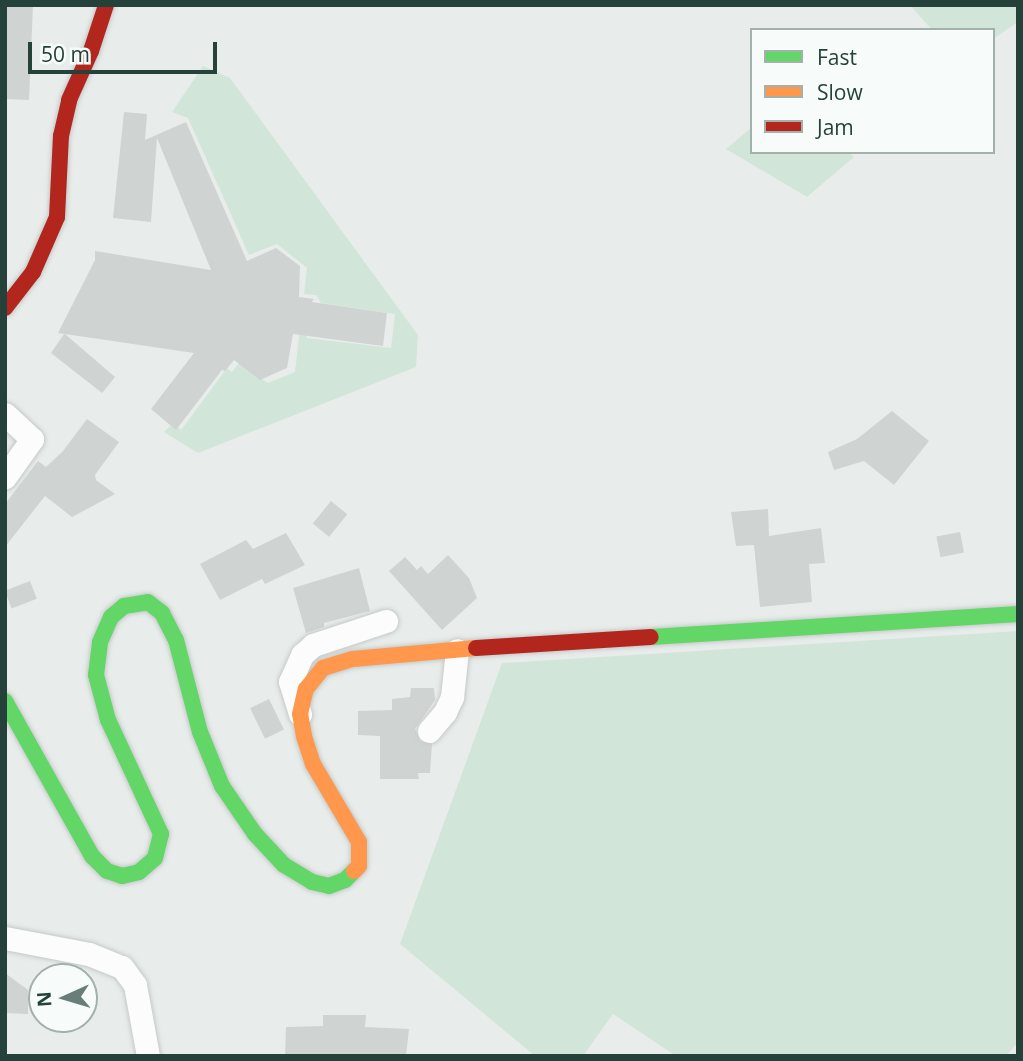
<!DOCTYPE html>
<style>
body{margin:0}
#map{position:relative;width:1023px;height:1061px;overflow:hidden;background:#e8edeb;font-family:"Open Sans",sans-serif}
div>[style]{position:absolute}
[style*='--x']{left:calc(var(--x)*1px);top:calc(var(--y)*1px);width:calc(var(--w)*1px);rotate:calc(var(--a)*1deg)}
.green>*{inset:0;background:#d1e6d8}
.building>*{inset:0;background:#cfd4d2;transform-origin:0 0}
.roads{filter:drop-shadow(0 0 2px #c5cac8) drop-shadow(0 0 2px #c5cac8)}
.street>*{height:23px;margin:-11.5px;padding:0 11.5px;transform-origin:11.5px;border-radius:11.5px;background:#fcfcfc}
.fast>*{height:16px;margin:-8px;padding:0 8px;transform-origin:8px;border-radius:8px;background:#63d668}
.slow>*{height:16px;margin:-8px;padding:0 8px;transform-origin:8px;border-radius:8px;background:#ff974d}
.jam>*{height:16px;margin:-8px;padding:0 8px;transform-origin:8px;border-radius:8px;background:#b3261e}
span{translate:-50% -50%;white-space:nowrap;text-align:center;line-height:1.15;-webkit-text-stroke:6px #f7fbf9;paint-order:stroke}
.frame{position:absolute;inset:0;border:7px solid #24423a;pointer-events:none}
.legend{position:absolute;left:750px;top:28px;width:245px;height:126px;box-sizing:border-box;background:#f7fbf9;border:2px solid #a3b1ad;margin:0;padding:9px 12px;list-style:none;font-size:21px;color:#24423a}
.legend li{display:flex;align-items:center;gap:14px;height:35px}
.legend b{width:35px;border:2px solid #a3b1ad}
.north{position:absolute;left:28px;top:963px;width:70px;height:70px;box-sizing:border-box;background:#f7fbf9;border:2px solid #a3b1ad;border-radius:50%;rotate:266deg;font-size:19px;font-weight:700;line-height:28px;text-align:center;color:#24423a}
.north::after{content:'';display:block;margin:auto;width:24px;height:32px;background:#697e78;clip-path:polygon(50% 0,100% 100%,50% 72%,0 100%)}
.scale{position:absolute;left:28px;top:42px;width:189px;height:32px;box-sizing:border-box;border:4px solid #24423a;border-top:0;padding-left:9px;font-size:21px;line-height:24px;white-space:nowrap;color:#24423a;-webkit-text-stroke:5px #f7fbf9;paint-order:stroke}
</style>
<div id="map">
<div class="green">
<div style="clip-path:polygon(910px 5px,1018px 5px,1018px 22px,993px 39px,993px 30px,932px 30px)"></div>
<div style="clip-path:polygon(203px 66px,230px 78px,418px 335px,416px 367px,198px 453px,164px 432px,173px 423px,181px 430px,227px 368px,232px 372px,239px 363px,268px 383px,295px 372px,300px 328px,307px 329px,307px 338px,391px 348px,395px 314px,321px 303px,316px 295px,304px 294px,307px 268px,277px 244px,249px 255px,188px 118px,172px 112px)"></div>
<div style="clip-path:polygon(752px 127px,752px 152px,848px 152px,854px 157px,807px 197px,726px 149px)"></div>
<div style="clip-path:polygon(1018px 631px,1018px 1042px,1006px 1056px,676px 1056px,613px 1014px,583px 1056px,535px 1056px,400px 944px,502px 663px)"></div>
</div>
<div class="building">
<div style="clip-path:polygon(5px 5px,33px 5px,29px 100px,5px 99px)"></div>
<div style="clip-path:polygon(124px 112px,147px 114px,145px 140px,186px 122px,247px 261px,276px 248px,300px 266px,299px 297px,314px 299px,312px 302px,387px 313px,383px 346px,293px 334px,287px 368px,260px 380px,234px 360px,225px 371px,222px 370px,176px 430px,151px 409px,194px 353px,65px 334px,115px 377px,102px 393px,51px 353px,64px 334px,58px 333px,95px 260px,95px 251px,211px 270px,157px 138px,151px 222px,113px 218px)"></div>
<div style="clip-path:polygon(892px 411px,929px 441px,894px 485px,864px 461px,834px 470px,828px 452px,857px 439px)"></div>
<div style="clip-path:polygon(87px 419px,119px 442px,95px 475px,96px 480px,115px 494px,72px 517px,45px 496px,5px 547px,5px 504px,38px 461px,46px 467px,63px 451px)"></div>
<div style="left:331px;top:501px;width:21px;height:29px;rotate:39deg"></div>
<div style="clip-path:polygon(768px 509px,769px 536px,821px 528px,825px 563px,809px 564px,812px 602px,760px 607px,754px 545px,736px 546px,731px 512px)"></div>
<div style="left:960px;top:532px;width:21px;height:24px;rotate:79deg"></div>
<div style="clip-path:polygon(286px 533px,305px 565px,265px 584px,262px 579px,220px 600px,200px 564px,246px 540px,253px 549px)"></div>
<div style="clip-path:polygon(448px 555px,469px 578px,477px 598px,442px 630px,389px 571px,405px 557px,417px 570px,421px 566px,428px 574px)"></div>
<div style="clip-path:polygon(359px 568px,370px 611px,324px 623px,324px 627px,306px 633px,293px 588px)"></div>
<div style="left:30px;top:581px;width:19px;height:27px;rotate:69deg"></div>
<div style="clip-path:polygon(411px 688px,434px 688px,435px 700px,415px 729px,420px 741px,432px 744px,430px 773px,418px 773px,419px 779px,380px 779px,380px 736px,358px 735px,358px 711px,392px 710px,392px 699px,410px 697px)"></div>
<div style="left:269px;top:699px;width:34px;height:21px;rotate:64deg"></div>
<div style="clip-path:polygon(5px 973px,28px 990px,28px 1014px,5px 1013px)"></div>
<div style="clip-path:polygon(323px 1015px,366px 1015px,365px 1027px,409px 1029px,406px 1056px,285px 1056px,286px 1027px,323px 1026px)"></div>
</div>
<div class="roads">
<div class="street">
<div style="--x:5;--y:414;--w:37;--a:43"></div>
<div style="--x:32;--y:439;--w:47;--a:125.4"></div>
<div style="--x:300;--y:714;--w:34;--a:-107"></div>
<div style="--x:290;--y:682;--w:30;--a:-66"></div>
<div style="--x:302;--y:655;--w:15;--a:-42"></div>
<div style="--x:313;--y:645;--w:77;--a:-18.2"></div>
<div style="--x:429;--y:731;--w:25;--a:-50"></div>
<div style="--x:445;--y:712;--w:17;--a:-65"></div>
<div style="--x:452;--y:697;--w:47;--a:-83.9"></div>
<div style="--x:5;--y:938;--w:86;--a:10.8"></div>
<div style="--x:89;--y:954;--w:35;--a:22"></div>
<div style="--x:122;--y:967;--w:22;--a:54"></div>
<div style="--x:135;--y:985;--w:72;--a:79.6"></div>
</div>
<div class="fast">
<div style="--x:651;--y:637;--w:368;--a:-3.6"></div>
<div style="--x:5;--y:701;--w:178;--a:60.7"></div>
<div style="--x:92;--y:856;--w:21;--a:45"></div>
<div style="--x:107;--y:871;--w:16;--a:18"></div>
<div style="--x:122;--y:876;--w:17;--a:-13"></div>
<div style="--x:139;--y:872;--w:21;--a:-41"></div>
<div style="--x:155;--y:858;--w:25;--a:-76"></div>
<div style="--x:161;--y:834;--w:126;--a:-114.9"></div>
<div style="--x:108;--y:720;--w:47;--a:-104.9"></div>
<div style="--x:96;--y:675;--w:33;--a:-83"></div>
<div style="--x:100;--y:642;--w:27;--a:-66"></div>
<div style="--x:111;--y:617;--w:17;--a:-40"></div>
<div style="--x:124;--y:606;--w:24;--a:-9"></div>
<div style="--x:148;--y:602;--w:18;--a:38"></div>
<div style="--x:162;--y:613;--w:30;--a:63"></div>
<div style="--x:176;--y:640;--w:95;--a:75.4"></div>
<div style="--x:200;--y:732;--w:58;--a:67.8"></div>
<div style="--x:222;--y:786;--w:58;--a:55.5"></div>
<div style="--x:255;--y:834;--w:42;--a:46.9"></div>
<div style="--x:284;--y:865;--w:33;--a:31"></div>
<div style="--x:312;--y:882;--w:17;--a:13"></div>
<div style="--x:329;--y:886;--w:17;--a:-21"></div>
<div style="--x:345;--y:880;--w:13;--a:-45"></div>
</div>
<div class="slow">
<div style="--x:354;--y:871;--w:7;--a:-45"></div>
<div style="--x:359;--y:866;--w:24;--a:-90"></div>
<div style="--x:359;--y:842;--w:91;--a:-120.5"></div>
<div style="--x:313;--y:764;--w:29;--a:-108"></div>
<div style="--x:304;--y:736;--w:22;--a:-100"></div>
<div style="--x:300;--y:714;--w:26;--a:-77"></div>
<div style="--x:306;--y:689;--w:27;--a:-51"></div>
<div style="--x:323;--y:668;--w:31;--a:-17"></div>
<div style="--x:353;--y:659;--w:123;--a:-5.1"></div>
</div>
<div class="jam">
<div style="--x:5;--y:308;--w:46;--a:-52.1"></div>
<div style="--x:33;--y:272;--w:60;--a:-66.4"></div>
<div style="--x:57;--y:217;--w:81;--a:-87.2"></div>
<div style="--x:61;--y:136;--w:37;--a:-77"></div>
<div style="--x:69;--y:100;--w:54;--a:-65.8"></div>
<div style="--x:91;--y:51;--w:48;--a:-71.9"></div>
<div style="--x:476;--y:648;--w:175;--a:-3.6"></div>
</div>
</div>
<div class="frame"></div>
<ul class="legend">
<li><b style="height:9px;background:#63d668"></b>Fast</li>
<li><b style="height:9px;background:#ff974d"></b>Slow</li>
<li><b style="height:9px;background:#b3261e"></b>Jam</li>
</ul>
<div class="north">N</div>
<div class="scale">50 m</div>
</div>
